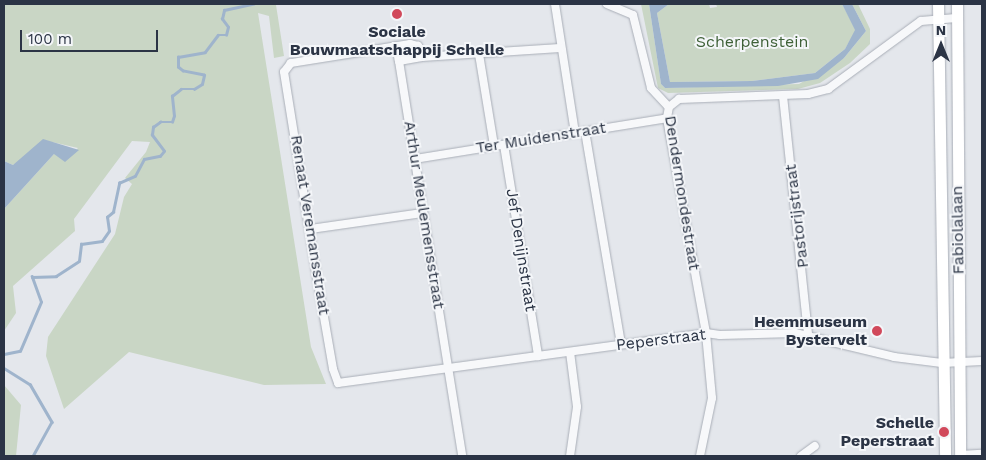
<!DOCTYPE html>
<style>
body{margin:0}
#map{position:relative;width:986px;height:460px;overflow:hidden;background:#e4e7ec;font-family:"Work Sans",sans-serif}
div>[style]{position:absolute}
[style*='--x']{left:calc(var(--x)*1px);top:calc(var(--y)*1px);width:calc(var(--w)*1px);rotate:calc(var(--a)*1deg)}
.green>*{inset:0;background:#c9d6c5}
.water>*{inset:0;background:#9fb4cc}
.stream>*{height:2.5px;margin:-1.25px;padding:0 1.25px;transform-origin:1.25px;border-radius:1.25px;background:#9fb4cc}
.roads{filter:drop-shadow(0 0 1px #a9aeb7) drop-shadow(0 0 1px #a9aeb7)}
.street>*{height:8px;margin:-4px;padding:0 4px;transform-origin:4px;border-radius:4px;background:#f7f8fa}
.secondary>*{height:11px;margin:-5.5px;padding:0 5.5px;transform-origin:5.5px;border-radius:5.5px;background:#fff}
.dots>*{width:14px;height:14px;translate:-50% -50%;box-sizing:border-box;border:2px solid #f4f6f9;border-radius:50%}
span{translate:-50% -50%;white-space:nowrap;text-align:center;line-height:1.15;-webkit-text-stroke:4px #f4f6f9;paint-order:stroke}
.poi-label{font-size:16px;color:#2b3445;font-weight:700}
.right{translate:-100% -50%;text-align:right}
.park-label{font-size:16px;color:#3f6138}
.street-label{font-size:16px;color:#2b3445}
.frame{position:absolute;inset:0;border:5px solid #2b3445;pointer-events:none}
.north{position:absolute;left:916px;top:20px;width:50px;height:50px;-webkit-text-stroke:4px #f4f6f9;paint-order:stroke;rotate:0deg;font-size:14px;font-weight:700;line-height:20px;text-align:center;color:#2b3445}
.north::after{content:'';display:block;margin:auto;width:18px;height:22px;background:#2b3445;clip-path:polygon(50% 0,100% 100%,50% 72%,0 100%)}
.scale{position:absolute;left:20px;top:30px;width:138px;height:22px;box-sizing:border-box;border:2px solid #2b3445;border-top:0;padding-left:6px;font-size:15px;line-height:18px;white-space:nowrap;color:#2b3445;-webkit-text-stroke:4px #f4f6f9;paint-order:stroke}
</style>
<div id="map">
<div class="green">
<div style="clip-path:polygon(4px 4px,280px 4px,276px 5px,284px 56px,274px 58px,269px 16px,258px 13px,311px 347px,326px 384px,264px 385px,129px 352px,64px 409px,46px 356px,48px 337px,115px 234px,124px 197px,132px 184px,125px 178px,146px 152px,150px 142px,132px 141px,74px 219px,75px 231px,13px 286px,16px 313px,4px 331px,4px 209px,54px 154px,71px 155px,78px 148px,52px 142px,13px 165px,4px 161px)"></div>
<div style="clip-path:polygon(641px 4px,649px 4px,661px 84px,665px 88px,799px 84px,844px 58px,866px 31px,852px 4px,858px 4px,870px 29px,870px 44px,850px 63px,820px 83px,798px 89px,668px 93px,658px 88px)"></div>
<div style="clip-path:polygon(669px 4px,709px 4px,710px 8px,717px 7px,716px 4px,842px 4px,856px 30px,845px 49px,815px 73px,752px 81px,670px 82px,657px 13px)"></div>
<div style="clip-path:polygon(4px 385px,21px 405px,16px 456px,4px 456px)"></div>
</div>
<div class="water">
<div style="clip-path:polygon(649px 4px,669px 4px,657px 13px,670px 82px,752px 81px,815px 73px,845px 49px,855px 30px,842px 4px,852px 4px,866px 31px,844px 58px,818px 79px,778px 86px,665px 88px,661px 84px)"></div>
<div style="clip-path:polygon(43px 139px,79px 150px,65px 162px,54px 154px,4px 209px,4px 161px,13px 165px)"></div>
</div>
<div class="stream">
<div style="--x:4;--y:354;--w:16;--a:-11"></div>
<div style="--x:20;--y:351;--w:53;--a:-66.8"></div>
<div style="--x:41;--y:302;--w:27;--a:-110"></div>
<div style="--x:32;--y:277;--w:24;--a:-2"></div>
<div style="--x:56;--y:276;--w:27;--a:-33"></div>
<div style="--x:79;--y:261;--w:17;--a:-83"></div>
<div style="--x:81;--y:244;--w:21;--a:-8"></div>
<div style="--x:102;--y:241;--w:12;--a:-55"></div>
<div style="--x:109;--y:231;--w:14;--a:-98"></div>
<div style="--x:107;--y:217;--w:8;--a:-40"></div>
<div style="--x:113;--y:212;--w:30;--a:-78"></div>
<div style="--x:119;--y:183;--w:17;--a:-24"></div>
<div style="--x:135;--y:176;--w:19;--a:-62"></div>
<div style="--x:144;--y:159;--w:16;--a:-11"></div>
<div style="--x:160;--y:156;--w:6;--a:-51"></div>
<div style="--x:164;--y:151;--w:20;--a:-127"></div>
<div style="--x:152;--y:135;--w:8;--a:-83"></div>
<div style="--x:153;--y:127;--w:9;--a:-36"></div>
<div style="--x:160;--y:122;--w:12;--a:0"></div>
<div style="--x:172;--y:122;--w:6;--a:-72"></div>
<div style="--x:174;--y:116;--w:20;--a:-96"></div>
<div style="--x:172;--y:96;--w:11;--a:-38"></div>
<div style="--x:181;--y:89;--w:13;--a:0"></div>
<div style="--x:194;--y:89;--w:9;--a:-32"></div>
<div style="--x:202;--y:84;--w:9;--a:-77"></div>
<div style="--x:204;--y:75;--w:21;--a:-169"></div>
<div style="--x:183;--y:71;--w:6;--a:-141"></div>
<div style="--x:178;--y:67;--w:10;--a:-90"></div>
<div style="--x:178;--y:57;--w:27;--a:-10"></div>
<div style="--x:205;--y:52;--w:21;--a:-53"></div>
<div style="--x:218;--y:35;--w:8;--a:0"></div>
<div style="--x:226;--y:35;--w:8;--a:-76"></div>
<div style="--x:228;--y:27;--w:10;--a:-127"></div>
<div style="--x:222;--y:19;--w:9;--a:-77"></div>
<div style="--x:224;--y:10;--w:30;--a:-12"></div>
<div style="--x:4;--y:368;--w:31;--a:32"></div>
<div style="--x:30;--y:384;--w:44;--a:59.9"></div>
<div style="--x:52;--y:422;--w:39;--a:119"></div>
</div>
<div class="roads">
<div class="street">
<div style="--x:555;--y:4;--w:131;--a:81.2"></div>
<div style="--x:607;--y:4;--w:28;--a:23"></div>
<div style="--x:633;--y:15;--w:75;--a:76.1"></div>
<div style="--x:651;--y:88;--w:26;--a:47"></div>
<div style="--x:396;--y:46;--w:15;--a:79"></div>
<div style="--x:399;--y:61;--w:23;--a:-10"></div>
<div style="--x:422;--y:57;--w:12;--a:-110"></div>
<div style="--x:418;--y:46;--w:8;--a:-166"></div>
<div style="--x:410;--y:44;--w:121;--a:170.9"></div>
<div style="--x:291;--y:63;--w:11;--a:128"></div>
<div style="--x:284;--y:72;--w:208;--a:80.9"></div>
<div style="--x:317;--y:277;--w:93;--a:80.1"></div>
<div style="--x:333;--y:369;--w:15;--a:70"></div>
<div style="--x:338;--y:383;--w:371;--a:-7.7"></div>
<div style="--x:706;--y:333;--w:14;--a:8"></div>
<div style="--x:720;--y:335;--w:75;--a:-1.5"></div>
<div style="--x:795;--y:333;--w:102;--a:13.6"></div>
<div style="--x:894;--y:357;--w:48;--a:7.1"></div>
<div style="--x:942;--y:363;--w:40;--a:-2.9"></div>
<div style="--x:479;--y:54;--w:93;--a:80.7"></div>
<div style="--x:422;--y:57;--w:138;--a:-3.7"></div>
<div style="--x:399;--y:61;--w:400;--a:80.9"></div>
<div style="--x:783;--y:96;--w:240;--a:84"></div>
<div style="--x:585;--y:131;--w:216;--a:80.4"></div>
<div style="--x:504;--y:145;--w:214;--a:80.8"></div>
<div style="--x:415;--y:159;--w:255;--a:-9.2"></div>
<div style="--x:311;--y:229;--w:112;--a:-8.2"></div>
<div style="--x:570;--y:352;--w:55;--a:82.7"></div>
<div style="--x:577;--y:407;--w:49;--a:98.1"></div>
<div style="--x:960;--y:455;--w:22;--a:-3"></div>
<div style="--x:700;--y:456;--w:59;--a:-78.3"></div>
<div style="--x:712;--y:398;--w:65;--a:-95.3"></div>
<div style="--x:706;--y:333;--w:219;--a:-100.3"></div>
<div style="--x:667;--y:118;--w:11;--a:-80"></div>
<div style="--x:669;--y:107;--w:13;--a:-39"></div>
<div style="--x:679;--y:99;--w:129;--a:-2.2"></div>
<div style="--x:808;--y:94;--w:21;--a:-14"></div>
<div style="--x:828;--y:89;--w:115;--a:-36.2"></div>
<div style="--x:921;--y:21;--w:35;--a:-5"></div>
<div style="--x:801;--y:456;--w:17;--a:-36"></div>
</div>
<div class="secondary">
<div style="--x:938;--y:4;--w:452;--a:89.1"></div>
<div style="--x:957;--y:4;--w:452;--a:89.6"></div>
</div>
</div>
<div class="dots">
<div style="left:397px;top:14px;background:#d1495b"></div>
<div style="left:877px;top:331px;background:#d1495b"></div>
<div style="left:944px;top:432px;background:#d1495b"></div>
</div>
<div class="poi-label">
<span style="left:397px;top:41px">Sociale<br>Bouwmaatschappij Schelle</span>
<span class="right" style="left:867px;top:331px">Heemmuseum<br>Bystervelt</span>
<span class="right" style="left:934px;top:432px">Schelle<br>Peperstraat</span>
</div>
<div class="park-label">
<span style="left:752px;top:42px">Scherpenstein</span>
</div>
<div class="street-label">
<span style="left:541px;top:138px;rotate:-9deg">Ter Muidenstraat</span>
<span style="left:682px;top:193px;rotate:81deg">Dendermondestraat</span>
<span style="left:424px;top:215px;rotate:81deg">Arthur Meulemensstraat</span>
<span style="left:797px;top:216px;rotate:-97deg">Pastorijstraat</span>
<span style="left:310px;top:225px;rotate:81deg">Renaat Veremansstraat</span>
<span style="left:958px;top:230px;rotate:-91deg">Fabiolalaan</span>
<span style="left:521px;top:250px;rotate:81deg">Jef Denijnstraat</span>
<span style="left:661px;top:340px;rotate:-7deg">Peperstraat</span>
</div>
<div class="frame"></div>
<div class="north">N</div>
<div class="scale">100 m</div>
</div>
